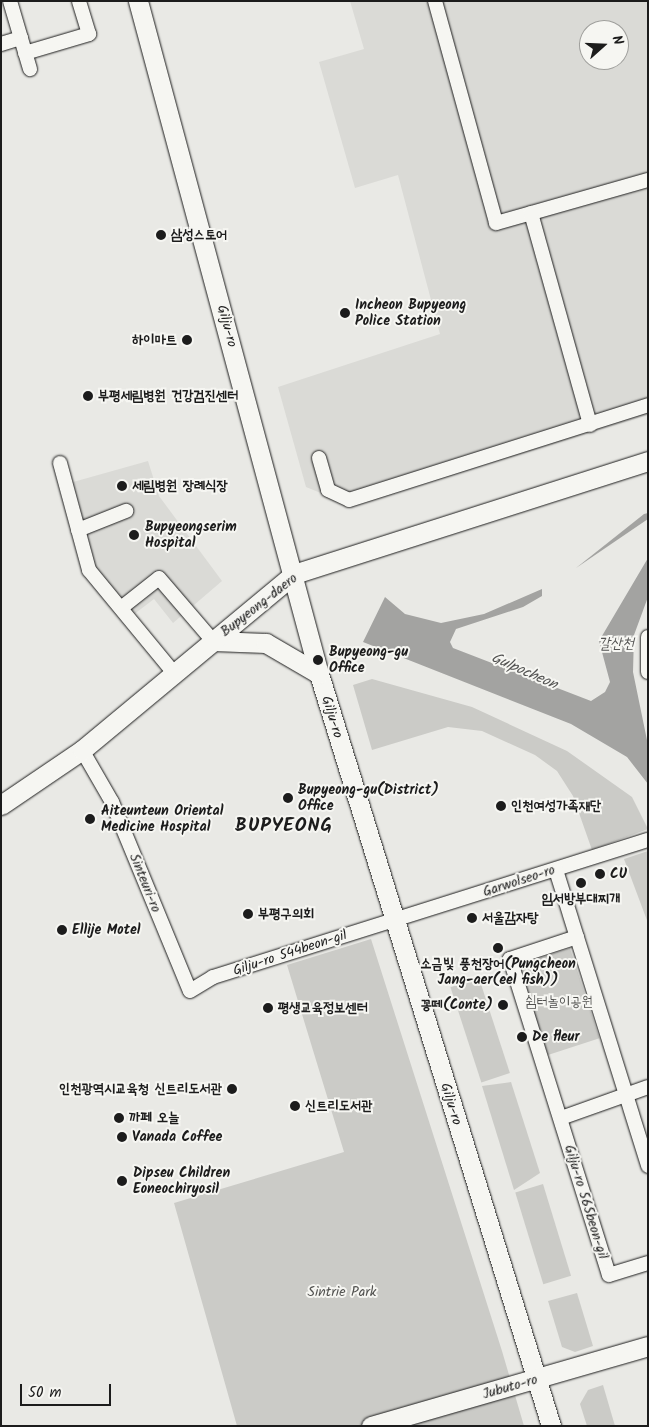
<!DOCTYPE html>
<meta charset="utf-8">
<style>
body{margin:0}
#map{position:relative;width:649px;height:1427px;overflow:hidden;background:#e9e9e5;font-family:Kalam,"Poor Story",sans-serif}
div>[style]{position:absolute}
[style*='--x']{left:calc(var(--x)*1px);top:calc(var(--y)*1px);width:calc(var(--w)*1px);rotate:calc(var(--a)*1deg)}
.built>*{inset:0;background:#dadad6}
.green>*{inset:0;background:#cbcbc7;transform-origin:0 0}
.water>*{inset:0;background:#a3a3a1}
.roads{filter:drop-shadow(0 0 1px #1c1c1c) drop-shadow(0 0 1px #1c1c1c)}
.street>*{height:14px;margin:-7px;padding:0 7px;transform-origin:7px;border-radius:7px;background:#f6f6f2}
.secondary>*{height:19px;margin:-9.5px;padding:0 9.5px;transform-origin:9.5px;border-radius:9.5px;background:#f6f6f2}
.dots>*{width:14px;height:14px;translate:-50% -50%;box-sizing:border-box;border:2px solid #f6f6f2;border-radius:50%}
span{translate:-50% -50%;white-space:nowrap;text-align:center;line-height:1.15;-webkit-text-stroke:4px #f6f6f2;paint-order:stroke}
.poi-label{font-size:14px;color:#1c1c1c;font-weight:700}
.left{translate:0 -50%;text-align:left}
.right{translate:-100% -50%;text-align:right}
.street-label{font-size:14px;color:#1c1c1c}
.park-label{font-size:14px;color:#51514f}
.water-label{font-size:15px;color:#525251;font-style:italic}
.district-label{font-size:19px;color:#1c1c1c;font-weight:700;letter-spacing:1px}
.frame{position:absolute;inset:0;border:2px solid #1c1c1c;pointer-events:none}
.north{position:absolute;left:579px;top:20px;width:50px;height:50px;box-sizing:border-box;background:#f6f6f2;border:1px solid #9f9f9c;border-radius:50%;rotate:70deg;font-size:14px;font-weight:700;line-height:20px;text-align:center;color:#1c1c1c}
.north::after{content:'';display:block;margin:auto;width:18px;height:22px;background:#1c1c1c;clip-path:polygon(50% 0,100% 100%,50% 72%,0 100%)}
.scale{position:absolute;left:20px;top:1384px;width:91px;height:22px;box-sizing:border-box;border:2px solid #1c1c1c;border-top:0;padding-left:6px;font-size:15px;line-height:18px;white-space:nowrap;color:#1c1c1c;-webkit-text-stroke:4px #f6f6f2;paint-order:stroke}
</style>
<div id="map">
<div class="built">
<div style="clip-path:polygon(evenodd,350px 1px,648px 1px,648px 415px,353px 506px,306px 487px,278px 387px,440px 334px,398px 175px,355px 188px,319px 62px,364px 49px,350px 1px,589px 30px,619px 30px,619px 60px,589px 60px,589px 30px)"></div>
<div style="clip-path:polygon(148px 461px,159px 496px,222px 581px,173px 623px,154px 599px,133px 615px,89px 563px,66px 484px)"></div>
</div>
<div class="green">
<div style="clip-path:polygon(372px 679px,472px 707px,567px 751px,632px 797px,648px 829px,592px 850px,573px 796px,557px 771px,535px 755px,482px 731px,448px 727px,372px 750px,353px 685px)"></div>
<div style="clip-path:polygon(648px 851px,648px 923px,624px 859px)"></div>
<div style="clip-path:polygon(371px 939px,502px 1351px,524px 1426px,237px 1426px,174px 1203px,344px 1152px,287px 965px)"></div>
<div style="left:570px;top:948px;width:95px;height:54px;rotate:72deg"></div>
<div style="left:479px;top:978px;width:100px;height:30px;rotate:72deg"></div>
<div style="clip-path:polygon(511px 1082px,540px 1173px,514px 1190px,482px 1086px)"></div>
<div style="left:543px;top:1184px;width:96px;height:29px;rotate:73deg"></div>
<div style="clip-path:polygon(577px 1293px,593px 1346px,575px 1352px,562px 1347px,548px 1301px)"></div>
<div style="clip-path:polygon(603px 1385px,615px 1426px,587px 1426px,580px 1404px,588px 1390px)"></div>
</div>
<div class="water">
<div style="clip-path:polygon(648px 513px,648px 519px,576px 568px,644px 514px)"></div>
<div style="clip-path:polygon(648px 558px,648px 597px,634px 635px,633px 672px,648px 745px,648px 784px,627px 757px,571px 724px,363px 642px,385px 597px,405px 614px,441px 623px,484px 614px,542px 589px,542px 596px,523px 607px,456px 629px,450px 642px,453px 648px,591px 701px,605px 692px,610px 682px,599px 641px)"></div>
</div>
<div class="roads">
<div class="street">
<div style="--x:10;--y:1;--w:71;--a:73.6"></div>
<div style="--x:435;--y:1;--w:230;--a:74.6"></div>
<div style="--x:496;--y:223;--w:158;--a:-15.8"></div>
<div style="--x:1;--y:44;--w:21;--a:-17"></div>
<div style="--x:25;--y:53;--w:67;--a:-16.5"></div>
<div style="--x:89;--y:34;--w:34;--a:-107"></div>
<div style="--x:531;--y:213;--w:220;--a:74.4"></div>
<div style="--x:319;--y:458;--w:33;--a:74"></div>
<div style="--x:328;--y:490;--w:23;--a:25"></div>
<div style="--x:349;--y:500;--w:314;--a:-17.6"></div>
<div style="--x:60;--y:463;--w:111;--a:74.8"></div>
<div style="--x:89;--y:570;--w:134;--a:50.5"></div>
<div style="--x:78;--y:530;--w:52;--a:-21.6"></div>
<div style="--x:121;--y:608;--w:48;--a:-38.3"></div>
<div style="--x:159;--y:578;--w:83;--a:49.4"></div>
<div style="--x:648;--y:637;--w:35;--a:90"></div>
<div style="--x:82;--y:750;--w:60;--a:60"></div>
<div style="--x:112;--y:802;--w:204;--a:67.6"></div>
<div style="--x:190;--y:991;--w:27;--a:-31"></div>
<div style="--x:213;--y:977;--w:456;--a:-17.5"></div>
<div style="--x:556;--y:870;--w:310;--a:72.7"></div>
<div style="--x:577;--y:937;--w:71;--a:161.8"></div>
<div style="--x:510;--y:959;--w:331;--a:72.6"></div>
<div style="--x:609;--y:1275;--w:41;--a:-17.1"></div>
<div style="--x:561;--y:1118;--w:92;--a:-19.6"></div>
</div>
<div class="secondary">
<div style="--x:138;--y:1;--w:697;--a:74.95"></div>
<div style="--x:319;--y:674;--w:787;--a:72.85"></div>
<div style="--x:213;--y:641;--w:53;--a:2.2"></div>
<div style="--x:266;--y:643;--w:61;--a:30.3"></div>
<div style="--x:1;--y:805;--w:98;--a:-34.2"></div>
<div style="--x:82;--y:750;--w:276;--a:-39.7"></div>
<div style="--x:294;--y:574;--w:372;--a:-17.7"></div>
<div style="--x:371;--y:1426;--w:288;--a:-16.1"></div>
</div>
</div>
<div class="dots">
<div style="left:161px;top:235px;background:#1c1c1c"></div>
<div style="left:345px;top:313px;background:#1c1c1c"></div>
<div style="left:187px;top:340px;background:#1c1c1c"></div>
<div style="left:88px;top:396px;background:#1c1c1c"></div>
<div style="left:122px;top:486px;background:#1c1c1c"></div>
<div style="left:134px;top:535px;background:#1c1c1c"></div>
<div style="left:318px;top:660px;background:#1c1c1c"></div>
<div style="left:288px;top:798px;background:#1c1c1c"></div>
<div style="left:501px;top:806px;background:#1c1c1c"></div>
<div style="left:90px;top:819px;background:#1c1c1c"></div>
<div style="left:600px;top:874px;background:#1c1c1c"></div>
<div style="left:581px;top:883px;background:#1c1c1c"></div>
<div style="left:248px;top:914px;background:#1c1c1c"></div>
<div style="left:472px;top:918px;background:#1c1c1c"></div>
<div style="left:62px;top:930px;background:#1c1c1c"></div>
<div style="left:498px;top:948px;background:#1c1c1c"></div>
<div style="left:503px;top:1005px;background:#1c1c1c"></div>
<div style="left:268px;top:1008px;background:#1c1c1c"></div>
<div style="left:522px;top:1037px;background:#1c1c1c"></div>
<div style="left:232px;top:1089px;background:#1c1c1c"></div>
<div style="left:295px;top:1106px;background:#1c1c1c"></div>
<div style="left:119px;top:1118px;background:#1c1c1c"></div>
<div style="left:122px;top:1137px;background:#1c1c1c"></div>
<div style="left:122px;top:1181px;background:#1c1c1c"></div>
</div>
<div class="poi-label">
<span class="left" style="left:171px;top:235px">삼성스토어</span>
<span class="left" style="left:355px;top:313px">Incheon Bupyeong<br>Police Station</span>
<span class="right" style="left:177px;top:340px">하이마트</span>
<span class="left" style="left:98px;top:396px">부평세림병원 건강검진센터</span>
<span class="left" style="left:132px;top:486px">세림병원 장례식장</span>
<span class="left" style="left:145px;top:535px">Bupyeongserim<br>Hospital</span>
<span class="left" style="left:329px;top:660px">Bupyeong-gu<br>Office</span>
<span class="left" style="left:298px;top:798px">Bupyeong-gu(District)<br>Office</span>
<span class="left" style="left:511px;top:806px">인천여성가족재단</span>
<span class="left" style="left:101px;top:819px">Aiteunteun Oriental<br>Medicine Hospital</span>
<span class="left" style="left:610px;top:874px">CU</span>
<span style="left:581px;top:899px">임서방부대찌개</span>
<span class="left" style="left:258px;top:914px">부평구의회</span>
<span class="left" style="left:482px;top:918px">서울감자탕</span>
<span class="left" style="left:72px;top:930px">Ellije Motel</span>
<span style="left:498px;top:972px">소금빛 풍천장어(Pungcheon<br>Jang-aer(eel fish))</span>
<span class="right" style="left:493px;top:1005px">꽁떼(Conte)</span>
<span class="left" style="left:278px;top:1008px">평생교육정보센터</span>
<span class="left" style="left:532px;top:1037px">De fleur</span>
<span class="right" style="left:222px;top:1089px">인천광역시교육청 신트리도서관</span>
<span class="left" style="left:305px;top:1106px">신트리도서관</span>
<span class="left" style="left:129px;top:1118px">까페 오늘</span>
<span class="left" style="left:132px;top:1137px">Vanada Coffee</span>
<span class="left" style="left:133px;top:1181px">Dipseu Children<br>Eoneochiryosil</span>
</div>
<div class="street-label">
<span style="left:227px;top:326px;rotate:75deg">Gilju-ro</span>
<span style="left:259px;top:605px;rotate:-38deg">Bupyeong-daero</span>
<span style="left:332px;top:717px;rotate:73deg">Gilju-ro</span>
<span style="left:519px;top:881px;rotate:-18deg">Garwolseo-ro</span>
<span style="left:145px;top:883px;rotate:68deg">Sinteuri-ro</span>
<span style="left:290px;top:953px;rotate:-18deg">Gilju-ro 544beon-gil</span>
<span style="left:451px;top:1104px;rotate:73deg">Gilju-ro</span>
<span style="left:586px;top:1202px;rotate:73deg">Gilju-ro 565beon-gil</span>
<span style="left:510px;top:1387px;rotate:-16deg">Jubuto-ro</span>
</div>
<div class="park-label">
<span style="left:559px;top:1002px">쉼터놀이공원</span>
<span style="left:342px;top:1292px">Sintrie Park</span>
</div>
<div class="water-label">
<span style="left:616px;top:645px">갈산천</span>
<span style="left:524px;top:672px;rotate:24deg">Gulpocheon</span>
</div>
<div class="district-label">
<span style="left:284px;top:827px">BUPYEONG</span>
</div>
<div class="frame"></div>
<div class="north">N</div>
<div class="scale">50 m</div>
</div>
